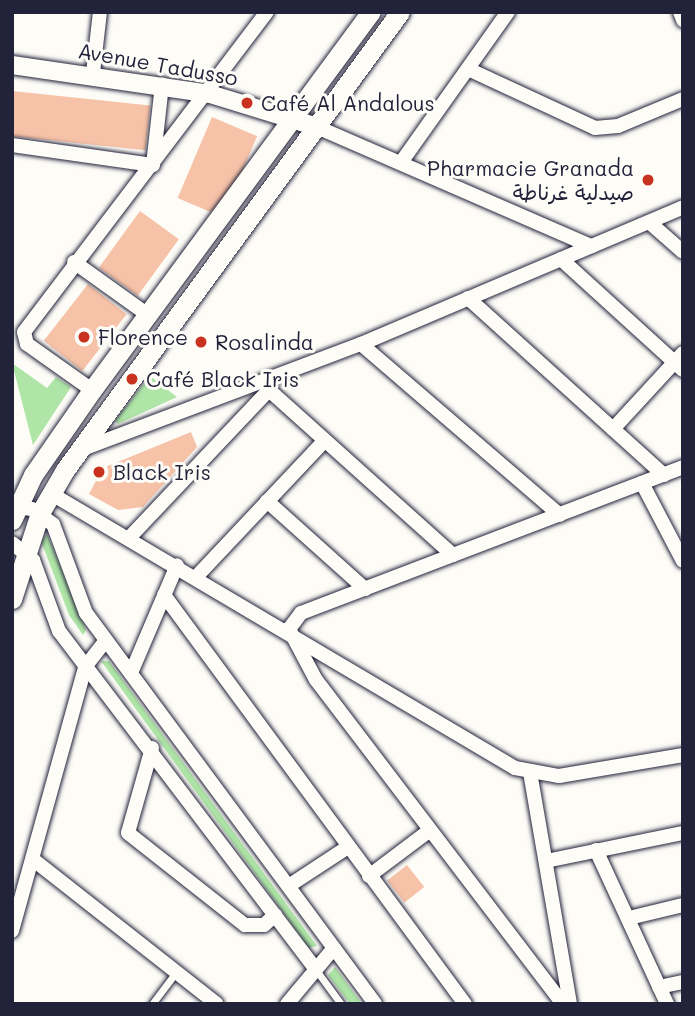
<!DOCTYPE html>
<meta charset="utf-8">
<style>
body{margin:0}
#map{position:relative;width:695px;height:1016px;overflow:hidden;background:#fdfcf7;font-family:Mali,"Playpen Sans Arabic",sans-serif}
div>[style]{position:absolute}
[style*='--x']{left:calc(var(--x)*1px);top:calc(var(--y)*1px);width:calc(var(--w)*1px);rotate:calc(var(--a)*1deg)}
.green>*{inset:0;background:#afe5a7}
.building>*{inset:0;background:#f7c3a8;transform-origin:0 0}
.roads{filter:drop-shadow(0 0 2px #22223b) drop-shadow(0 0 2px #22223b)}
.service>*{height:7px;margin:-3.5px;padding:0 3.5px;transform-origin:3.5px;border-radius:3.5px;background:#fdfcf7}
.minor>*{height:14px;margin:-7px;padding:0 7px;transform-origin:7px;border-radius:7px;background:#fdfcf7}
.tertiary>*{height:18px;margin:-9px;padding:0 9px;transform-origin:9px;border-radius:9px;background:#fdfcf7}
.secondary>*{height:19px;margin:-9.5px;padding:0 9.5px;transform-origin:9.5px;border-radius:9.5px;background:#fdfcf7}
.dots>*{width:19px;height:19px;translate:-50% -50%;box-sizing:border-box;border:4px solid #fdfcf7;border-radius:50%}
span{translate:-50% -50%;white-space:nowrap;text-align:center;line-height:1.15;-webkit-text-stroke:6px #fdfcf7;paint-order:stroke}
.street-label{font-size:21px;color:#22223b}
.poi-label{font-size:21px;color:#22223b}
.left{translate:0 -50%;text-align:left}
.right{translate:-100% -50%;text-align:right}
.frame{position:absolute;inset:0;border:14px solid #22223b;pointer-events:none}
</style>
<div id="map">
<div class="green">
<div style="clip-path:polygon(12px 363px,47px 388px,56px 377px,71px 387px,33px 445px)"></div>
<div style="clip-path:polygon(150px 376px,177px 397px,118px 424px,115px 421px)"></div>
<div style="clip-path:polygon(47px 534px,86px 630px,83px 635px,69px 615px,41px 541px)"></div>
<div style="clip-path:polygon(101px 661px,109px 661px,317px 946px,309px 948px)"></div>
<div style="clip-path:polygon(335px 967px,362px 1004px,350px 1004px,328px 975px)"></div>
</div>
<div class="building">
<div style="left:12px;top:91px;width:139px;height:45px;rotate:6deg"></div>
<div style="left:212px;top:117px;width:49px;height:88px;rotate:23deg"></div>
<div style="left:140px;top:211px;width:48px;height:70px;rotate:36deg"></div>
<div style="left:88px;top:284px;width:49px;height:72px;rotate:38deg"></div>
<div style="clip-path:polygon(191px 432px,197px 447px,143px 507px,118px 510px,89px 494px,103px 468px)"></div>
<div style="left:407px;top:865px;width:28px;height:25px;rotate:52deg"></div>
</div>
<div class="roads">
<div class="service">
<div style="--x:316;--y:970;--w:42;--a:53.7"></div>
<div style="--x:152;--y:1004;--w:40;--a:-53"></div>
</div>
<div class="minor">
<div style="--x:680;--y:12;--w:9;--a:69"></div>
<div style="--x:468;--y:69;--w:140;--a:24.9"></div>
<div style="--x:595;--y:128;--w:23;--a:-5"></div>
<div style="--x:618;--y:126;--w:70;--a:-22.6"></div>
<div style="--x:93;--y:73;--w:61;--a:-83.5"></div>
<div style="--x:317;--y:127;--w:299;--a:23.5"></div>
<div style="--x:12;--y:145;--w:142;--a:8.1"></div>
<div style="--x:153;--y:165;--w:81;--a:-83.6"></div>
<div style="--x:402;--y:161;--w:183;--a:-54.6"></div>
<div style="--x:649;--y:222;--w:45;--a:41.4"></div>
<div style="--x:561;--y:259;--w:165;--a:42.3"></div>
<div style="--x:74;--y:262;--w:91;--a:35.6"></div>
<div style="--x:468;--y:298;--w:264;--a:42.1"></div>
<div style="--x:361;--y:344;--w:262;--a:40.7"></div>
<div style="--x:269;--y:380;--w:10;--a:90"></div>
<div style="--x:269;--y:390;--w:247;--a:41.9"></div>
<div style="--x:92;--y:390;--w:80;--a:-144.7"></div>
<div style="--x:27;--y:344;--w:12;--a:-104"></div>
<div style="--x:24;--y:332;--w:402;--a:-52.8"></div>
<div style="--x:613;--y:429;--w:103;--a:-47.4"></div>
<div style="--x:80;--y:450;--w:300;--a:-20.7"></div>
<div style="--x:361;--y:344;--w:350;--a:-23"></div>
<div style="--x:642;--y:483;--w:88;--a:62.3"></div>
<div style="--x:50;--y:493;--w:540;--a:30.6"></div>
<div style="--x:515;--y:768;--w:45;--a:10.3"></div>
<div style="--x:559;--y:776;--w:126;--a:-9.6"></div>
<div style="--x:267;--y:501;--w:132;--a:41.9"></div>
<div style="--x:12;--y:506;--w:20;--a:9"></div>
<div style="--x:32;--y:509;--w:26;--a:36"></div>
<div style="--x:53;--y:524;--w:95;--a:69.7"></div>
<div style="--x:86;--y:613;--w:486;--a:53.5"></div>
<div style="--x:129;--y:538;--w:204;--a:-46.6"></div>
<div style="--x:12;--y:543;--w:27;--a:39"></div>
<div style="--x:33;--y:560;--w:76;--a:69.9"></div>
<div style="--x:59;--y:631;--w:425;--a:52.8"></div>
<div style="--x:197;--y:576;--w:185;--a:-46.7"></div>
<div style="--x:164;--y:595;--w:508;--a:53.65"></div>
<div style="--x:131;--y:673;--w:117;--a:-66.9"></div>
<div style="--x:152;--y:748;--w:88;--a:105.8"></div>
<div style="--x:128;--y:833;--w:149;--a:38.2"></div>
<div style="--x:245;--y:925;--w:19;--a:0"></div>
<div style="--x:264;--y:925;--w:15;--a:-42"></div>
<div style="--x:530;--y:772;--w:235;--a:80.2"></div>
<div style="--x:596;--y:850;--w:170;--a:65.2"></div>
<div style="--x:35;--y:861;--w:231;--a:38.2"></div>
<div style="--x:546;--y:861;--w:140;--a:-11.6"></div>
<div style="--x:369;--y:876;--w:75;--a:-36.9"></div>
<div style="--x:290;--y:885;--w:69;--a:-33.2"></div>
<div style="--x:629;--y:918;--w:56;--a:-13.5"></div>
<div style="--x:12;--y:931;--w:274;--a:-74.5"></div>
<div style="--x:85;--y:667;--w:34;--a:-52"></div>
<div style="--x:659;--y:987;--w:25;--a:-12"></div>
<div style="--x:287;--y:1004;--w:73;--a:-50"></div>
<div style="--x:563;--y:1004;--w:407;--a:-127.3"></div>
<div style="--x:316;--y:680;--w:58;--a:-117.9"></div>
<div style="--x:289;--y:629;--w:20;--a:-53"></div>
<div style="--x:301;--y:613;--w:409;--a:-20.9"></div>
</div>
<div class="tertiary">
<div style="--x:12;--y:65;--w:200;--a:8.3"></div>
<div style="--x:210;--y:94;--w:112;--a:17.1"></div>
</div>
<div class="secondary">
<div style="--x:12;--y:520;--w:50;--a:-65"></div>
<div style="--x:33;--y:475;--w:103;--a:-55.2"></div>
<div style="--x:92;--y:390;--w:470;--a:-53.6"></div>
<div style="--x:12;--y:599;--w:90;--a:-72"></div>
<div style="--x:40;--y:513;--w:50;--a:-59.8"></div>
<div style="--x:65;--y:470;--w:567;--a:-53.82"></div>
</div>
</div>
<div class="dots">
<div style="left:247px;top:103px;background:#c8321e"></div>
<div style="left:648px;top:180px;background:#c8321e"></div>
<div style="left:84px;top:337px;background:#c8321e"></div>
<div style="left:201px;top:342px;background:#c8321e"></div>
<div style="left:132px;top:379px;background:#c8321e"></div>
<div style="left:99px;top:472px;background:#c8321e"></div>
</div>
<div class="street-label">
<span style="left:158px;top:64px;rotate:10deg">Avenue Tadusso</span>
</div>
<div class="poi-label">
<span class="left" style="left:261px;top:103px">Café Al Andalous</span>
<span class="right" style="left:634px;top:180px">Pharmacie Granada<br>صيدلية غرناطة</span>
<span class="left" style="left:98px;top:337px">Florence</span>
<span class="left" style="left:215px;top:342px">Rosalinda</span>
<span class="left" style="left:146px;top:379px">Café Black Iris</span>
<span class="left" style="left:113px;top:472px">Black Iris</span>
</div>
<div class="frame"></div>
</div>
